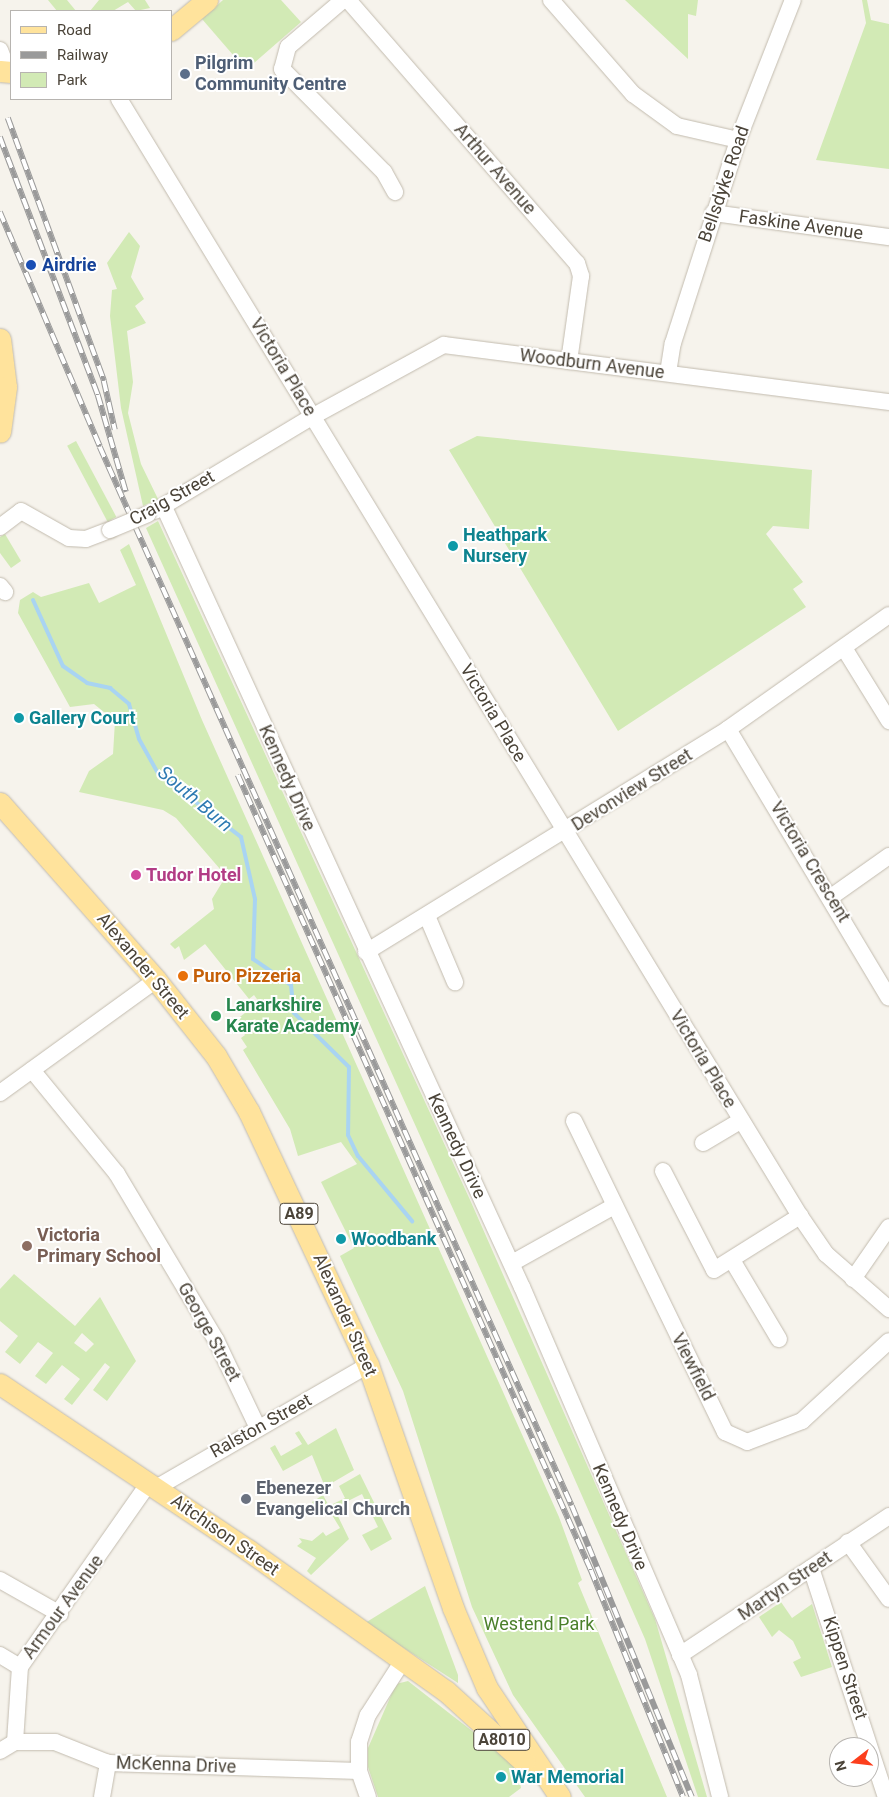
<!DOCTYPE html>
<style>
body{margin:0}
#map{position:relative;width:889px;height:1797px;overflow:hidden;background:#f6f3ec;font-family:Roboto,sans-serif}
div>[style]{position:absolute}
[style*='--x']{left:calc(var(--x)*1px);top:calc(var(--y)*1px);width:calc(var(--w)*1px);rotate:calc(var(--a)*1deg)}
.green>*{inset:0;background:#d2eab5;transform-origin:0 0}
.stream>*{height:4px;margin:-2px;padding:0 2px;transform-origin:2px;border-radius:2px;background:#a9d4f2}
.roads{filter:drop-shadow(0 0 1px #c2bbae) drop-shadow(0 0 1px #c2bbae)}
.minor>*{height:16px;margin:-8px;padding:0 8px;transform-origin:8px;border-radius:8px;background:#fff}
.major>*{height:21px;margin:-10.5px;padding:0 10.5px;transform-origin:10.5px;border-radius:10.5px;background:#ffe39c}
.rail>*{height:5.5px;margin-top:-2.75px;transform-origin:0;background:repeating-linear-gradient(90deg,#fff 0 11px,#9a9a9a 0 22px);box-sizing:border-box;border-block:1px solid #9a9a9a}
.bridges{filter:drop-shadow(0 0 1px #c2bbae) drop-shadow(0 0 1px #c2bbae)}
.minor-bridge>*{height:16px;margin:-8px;padding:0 8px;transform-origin:8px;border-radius:8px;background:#fff}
.dots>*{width:14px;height:14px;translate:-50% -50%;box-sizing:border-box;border:2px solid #fff;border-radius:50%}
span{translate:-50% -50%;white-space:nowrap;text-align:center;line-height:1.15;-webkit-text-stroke:4px #fff;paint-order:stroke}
.shield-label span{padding:1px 4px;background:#fff;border:1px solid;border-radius:4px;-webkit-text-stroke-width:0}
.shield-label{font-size:16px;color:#4b4439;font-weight:700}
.service-label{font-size:18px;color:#4e5e75;font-weight:700}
.left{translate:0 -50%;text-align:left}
.street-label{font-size:18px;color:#4b4439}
.transit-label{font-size:18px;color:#164399;font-weight:700}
.culture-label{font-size:18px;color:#0d838f;font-weight:700}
.hotel-label{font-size:18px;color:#b23c85;font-weight:700}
.food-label{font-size:18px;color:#c56008;font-weight:700}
.leisure-label{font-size:18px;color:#27864d;font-weight:700}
.education-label{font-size:18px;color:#785e54;font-weight:700}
.worship-label{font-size:18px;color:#5b616d;font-weight:700}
.park-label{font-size:18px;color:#4a7f2a}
.water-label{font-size:19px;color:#2e7ab2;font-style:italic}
.legend{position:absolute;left:10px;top:10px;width:162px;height:90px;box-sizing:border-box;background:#fff;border:1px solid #b7b4b0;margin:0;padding:6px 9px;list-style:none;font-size:15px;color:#4b4439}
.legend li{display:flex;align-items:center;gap:10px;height:25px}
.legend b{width:25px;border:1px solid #b7b4b0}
.north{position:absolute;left:829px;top:1737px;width:50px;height:50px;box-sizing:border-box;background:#fff;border:1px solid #b7b4b0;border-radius:50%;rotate:254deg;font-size:14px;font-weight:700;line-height:20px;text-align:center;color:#4b4439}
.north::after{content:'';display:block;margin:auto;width:18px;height:22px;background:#fc3f1d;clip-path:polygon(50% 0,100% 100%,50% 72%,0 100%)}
</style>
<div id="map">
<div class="green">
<div style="clip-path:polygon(48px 0,67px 0,76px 11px,57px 11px)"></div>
<div style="clip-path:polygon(99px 0,145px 0,150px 8px,136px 11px,128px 2px,113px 11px,90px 11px)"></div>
<div style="clip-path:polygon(223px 0,281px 0,301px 22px,246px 70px,202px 19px)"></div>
<div style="clip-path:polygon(625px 0,698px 0,696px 16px,688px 14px,688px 59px)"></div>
<div style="clip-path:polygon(862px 0,867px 0,871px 20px,889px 24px,889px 169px,816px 160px,866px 23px)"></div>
<div style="clip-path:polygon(129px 232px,140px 246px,131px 277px,144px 299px,135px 306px,146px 323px,127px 331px,133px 382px,128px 413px,141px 464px,158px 499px,143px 506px,121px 408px,110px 316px,112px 290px,117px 289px,107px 263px)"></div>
<div style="clip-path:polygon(477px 436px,812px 470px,809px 529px,773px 526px,766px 534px,803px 582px,793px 589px,806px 607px,618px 731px,449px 450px)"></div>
<div style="left:76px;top:441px;width:86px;height:10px;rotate:62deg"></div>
<div style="clip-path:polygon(158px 521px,471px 1202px,655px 1619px,707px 1797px,698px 1797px,645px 1639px,568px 1464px,146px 528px)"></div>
<div style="clip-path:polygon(5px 534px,21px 561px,11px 568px,0 553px,0 537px)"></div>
<div style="clip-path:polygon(129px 544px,202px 720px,559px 1517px,582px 1580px,578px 1583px,667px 1797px,585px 1797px,513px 1695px,472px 1607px,403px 1391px,340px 1256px,354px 1248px,321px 1182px,357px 1164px,341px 1142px,298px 1156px,290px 1129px,243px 1050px,247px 1047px,241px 1038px,245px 1035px,236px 1020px,259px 1002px,254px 995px,249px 999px,205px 944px,184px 960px,179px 946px,175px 949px,170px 944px,214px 909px,212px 899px,226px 876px,176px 818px,163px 810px,79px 792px,89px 771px,113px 754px,115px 721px,94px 704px,70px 707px,18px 613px,20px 600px,33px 592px,41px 597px,89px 583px,99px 603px,136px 585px,120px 550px)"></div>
<div style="clip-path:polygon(evenodd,14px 1274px,75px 1326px,100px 1297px,136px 1361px,107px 1401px,93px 1390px,110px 1367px,105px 1363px,72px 1405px,64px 1399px,80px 1379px,62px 1365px,46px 1384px,35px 1376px,53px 1353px,38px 1342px,20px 1364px,5px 1352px,18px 1336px,0 1321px,0 1289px,14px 1274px,82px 1333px,94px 1344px,86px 1352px,74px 1343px,82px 1333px)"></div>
<div style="clip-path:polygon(336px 1428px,354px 1470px,325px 1487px,312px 1455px,283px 1471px,270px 1448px,275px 1445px,281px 1456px,302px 1444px,295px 1433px,299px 1431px,308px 1445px)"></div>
<div style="clip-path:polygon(360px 1474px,392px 1539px,371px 1551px,362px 1535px,378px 1527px,362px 1494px,334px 1508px,349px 1539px,311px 1575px,307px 1571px,316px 1558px,297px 1546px,302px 1542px,299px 1538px,312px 1541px,323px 1532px,326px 1536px,340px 1528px,327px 1507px,318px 1512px,312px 1502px,323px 1495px,329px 1506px,345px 1498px,339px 1486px)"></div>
<div style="clip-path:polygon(425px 1586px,458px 1675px,458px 1683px,365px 1623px)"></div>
<div style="clip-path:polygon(781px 1602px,792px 1618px,812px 1604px,832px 1667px,801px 1677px,793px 1662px,801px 1658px,793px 1641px,779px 1630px,772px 1637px,759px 1617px)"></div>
<div style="clip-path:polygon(408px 1681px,517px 1766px,521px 1788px,509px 1797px,378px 1797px,368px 1767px,368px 1748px,396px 1684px)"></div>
</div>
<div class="stream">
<div style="--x:33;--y:600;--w:72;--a:65.6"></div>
<div style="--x:63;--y:666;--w:29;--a:35"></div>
<div style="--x:87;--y:683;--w:24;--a:12"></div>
<div style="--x:110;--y:688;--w:25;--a:40"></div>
<div style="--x:129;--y:704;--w:36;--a:74"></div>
<div style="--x:139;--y:739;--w:39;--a:61"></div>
<div style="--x:158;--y:773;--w:105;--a:37.6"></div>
<div style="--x:241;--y:837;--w:64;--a:77.3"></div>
<div style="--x:255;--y:899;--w:60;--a:91.9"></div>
<div style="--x:253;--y:959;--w:46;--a:34.4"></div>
<div style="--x:291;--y:985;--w:28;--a:84"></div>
<div style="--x:294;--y:1013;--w:77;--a:44.5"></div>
<div style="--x:349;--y:1067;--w:68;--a:90.8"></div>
<div style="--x:348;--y:1135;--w:23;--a:65"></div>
<div style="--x:358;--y:1156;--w:85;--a:50.3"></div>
</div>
<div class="roads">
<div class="minor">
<div style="--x:343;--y:0;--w:72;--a:139.5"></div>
<div style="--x:288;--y:47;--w:23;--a:105"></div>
<div style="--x:282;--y:69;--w:145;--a:45.3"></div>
<div style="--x:384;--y:172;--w:23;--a:61"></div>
<div style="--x:348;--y:0;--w:349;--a:49"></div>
<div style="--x:577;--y:263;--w:14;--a:73"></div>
<div style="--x:581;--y:276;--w:86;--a:98"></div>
<div style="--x:551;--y:0;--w:125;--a:48.9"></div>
<div style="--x:633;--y:94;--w:54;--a:36"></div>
<div style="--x:677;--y:126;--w:63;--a:12.9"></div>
<div style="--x:0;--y:50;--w:22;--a:69"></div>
<div style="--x:119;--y:99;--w:1308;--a:58.63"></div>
<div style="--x:800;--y:1216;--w:46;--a:55.6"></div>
<div style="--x:826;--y:1254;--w:84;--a:41.1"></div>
<div style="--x:713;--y:213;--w:178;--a:7.8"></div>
<div style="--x:668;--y:373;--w:30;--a:-81"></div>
<div style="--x:673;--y:343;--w:213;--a:-72.2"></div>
<div style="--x:738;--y:140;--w:150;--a:-68.6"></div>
<div style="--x:164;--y:507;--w:858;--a:65.35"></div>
<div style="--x:522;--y:1287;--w:422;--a:66.7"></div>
<div style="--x:689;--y:1675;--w:126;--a:75.7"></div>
<div style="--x:155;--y:511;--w:179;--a:-31"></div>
<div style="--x:308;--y:419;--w:155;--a:-28.6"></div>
<div style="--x:444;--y:345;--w:449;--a:7.3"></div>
<div style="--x:0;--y:527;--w:26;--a:-37"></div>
<div style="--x:21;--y:511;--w:55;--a:29.4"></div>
<div style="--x:69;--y:538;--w:17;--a:3"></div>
<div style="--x:86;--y:539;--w:26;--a:-21"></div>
<div style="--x:0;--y:586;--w:8;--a:50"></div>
<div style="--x:844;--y:648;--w:86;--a:58.3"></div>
<div style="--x:728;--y:729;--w:313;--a:59.1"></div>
<div style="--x:831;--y:897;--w:71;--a:-35.3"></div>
<div style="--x:427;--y:916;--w:72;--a:67"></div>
<div style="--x:366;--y:952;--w:425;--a:-31.6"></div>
<div style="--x:728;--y:729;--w:197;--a:-35.3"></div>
<div style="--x:32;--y:1070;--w:134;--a:50.7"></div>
<div style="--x:117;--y:1174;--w:193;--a:59.2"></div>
<div style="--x:216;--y:1340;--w:98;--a:64.5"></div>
<div style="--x:0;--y:1093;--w:193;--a:-35.9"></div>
<div style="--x:574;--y:1121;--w:346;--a:64.1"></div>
<div style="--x:725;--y:1432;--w:24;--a:24"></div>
<div style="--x:747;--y:1442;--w:59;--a:-20.9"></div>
<div style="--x:802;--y:1421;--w:118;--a:-42.6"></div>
<div style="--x:703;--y:1143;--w:43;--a:-30.7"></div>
<div style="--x:663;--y:1171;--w:111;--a:62.7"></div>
<div style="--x:714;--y:1270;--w:102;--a:-32.1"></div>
<div style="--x:732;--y:1260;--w:92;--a:59.3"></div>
<div style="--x:512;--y:1263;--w:115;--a:-29.2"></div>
<div style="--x:853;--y:1279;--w:63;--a:-55.3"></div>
<div style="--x:156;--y:1488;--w:245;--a:-30.1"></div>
<div style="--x:848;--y:1542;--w:70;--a:54.3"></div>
<div style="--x:811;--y:1568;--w:241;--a:71.9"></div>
<div style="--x:0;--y:1580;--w:69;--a:29.5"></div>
<div style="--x:0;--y:1655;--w:23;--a:31"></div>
<div style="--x:680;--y:1655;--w:251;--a:-33.6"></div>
<div style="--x:15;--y:1742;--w:75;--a:-86.2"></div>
<div style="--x:20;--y:1667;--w:223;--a:-55"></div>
<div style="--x:0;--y:1751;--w:17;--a:-31"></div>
<div style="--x:15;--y:1742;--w:40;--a:0"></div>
<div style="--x:55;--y:1742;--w:57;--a:21.6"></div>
<div style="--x:108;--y:1763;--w:251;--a:1.8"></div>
<div style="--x:102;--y:1797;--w:35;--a:-80"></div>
<div style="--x:368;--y:1797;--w:28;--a:-109"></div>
<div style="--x:359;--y:1771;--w:29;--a:-90"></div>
<div style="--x:359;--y:1742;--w:28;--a:-72"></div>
<div style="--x:368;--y:1715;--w:63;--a:-57.3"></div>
</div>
<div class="major">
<div style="--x:171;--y:30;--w:47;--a:-39.8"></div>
<div style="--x:0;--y:71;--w:11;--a:5"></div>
<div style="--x:0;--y:339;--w:48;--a:82.9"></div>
<div style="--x:6;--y:387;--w:45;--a:97.6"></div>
<div style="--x:0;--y:803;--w:236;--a:48.6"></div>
<div style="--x:156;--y:980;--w:97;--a:51.7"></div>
<div style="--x:216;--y:1056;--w:65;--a:59.5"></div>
<div style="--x:249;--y:1112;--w:280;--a:64.8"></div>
<div style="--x:368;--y:1365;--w:257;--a:70.7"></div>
<div style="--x:453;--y:1608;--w:87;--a:67"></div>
<div style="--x:487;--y:1688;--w:131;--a:56.2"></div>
<div style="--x:0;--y:1384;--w:298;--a:33.8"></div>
<div style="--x:248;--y:1550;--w:243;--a:35.5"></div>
<div style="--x:446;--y:1691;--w:105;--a:42.3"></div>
</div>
</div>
<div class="rail">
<div style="--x:8;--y:118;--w:280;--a:69.9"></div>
<div style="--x:104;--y:381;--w:50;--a:77.3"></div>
<div style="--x:0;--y:137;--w:276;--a:69.2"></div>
<div style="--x:98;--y:395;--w:101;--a:73.9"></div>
<div style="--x:0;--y:212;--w:255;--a:66.9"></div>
<div style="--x:100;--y:447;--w:1159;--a:65.98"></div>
<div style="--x:572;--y:1506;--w:315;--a:67.6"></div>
<div style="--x:238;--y:775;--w:870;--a:66.06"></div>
<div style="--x:591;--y:1570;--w:245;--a:67.9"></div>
</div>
<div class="bridges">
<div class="minor-bridge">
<div style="--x:110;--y:530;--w:41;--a:-22.8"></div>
</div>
</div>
<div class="dots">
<div style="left:185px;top:74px;background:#5c6f8a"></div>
<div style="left:31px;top:265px;background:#1a4fb4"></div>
<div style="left:453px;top:546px;background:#0f9aa8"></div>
<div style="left:19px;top:718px;background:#0f9aa8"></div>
<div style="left:136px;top:875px;background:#d1479c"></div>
<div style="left:183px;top:976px;background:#e8710a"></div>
<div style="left:216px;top:1016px;background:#2e9e5b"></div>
<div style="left:341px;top:1239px;background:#0f9aa8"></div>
<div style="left:27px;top:1246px;background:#8d6e63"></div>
<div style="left:246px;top:1499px;background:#6b7280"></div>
<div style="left:501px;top:1777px;background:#0f9aa8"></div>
</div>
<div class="shield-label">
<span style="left:299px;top:1214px">A89</span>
<span style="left:502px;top:1740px">A8010</span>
</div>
<div class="service-label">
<span class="left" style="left:195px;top:74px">Pilgrim<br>Community Centre</span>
</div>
<div class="street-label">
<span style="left:495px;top:169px;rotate:49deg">Arthur Avenue</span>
<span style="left:724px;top:184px;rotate:-71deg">Bellsdyke Road</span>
<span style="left:801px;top:225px;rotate:8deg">Faskine Avenue</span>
<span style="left:592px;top:364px;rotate:7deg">Woodburn Avenue</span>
<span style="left:283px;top:367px;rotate:59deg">Victoria Place</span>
<span style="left:172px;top:498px;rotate:-29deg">Craig Street</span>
<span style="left:493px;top:713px;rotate:59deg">Victoria Place</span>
<span style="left:287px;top:778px;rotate:66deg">Kennedy Drive</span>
<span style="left:632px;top:790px;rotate:-32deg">Devonview Street</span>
<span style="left:810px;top:862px;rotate:59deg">Victoria Crescent</span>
<span style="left:143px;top:966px;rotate:50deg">Alexander Street</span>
<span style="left:703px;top:1059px;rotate:59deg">Victoria Place</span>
<span style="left:457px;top:1146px;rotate:65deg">Kennedy Drive</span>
<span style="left:345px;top:1315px;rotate:66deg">Alexander Street</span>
<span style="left:209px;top:1332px;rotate:61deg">George Street</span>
<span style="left:693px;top:1367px;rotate:63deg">Viewfield</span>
<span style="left:261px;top:1426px;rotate:-29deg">Ralston Street</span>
<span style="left:620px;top:1517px;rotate:67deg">Kennedy Drive</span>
<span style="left:225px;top:1535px;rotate:35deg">Aitchison Street</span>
<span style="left:785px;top:1586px;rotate:-34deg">Martyn Street</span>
<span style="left:63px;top:1607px;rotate:-54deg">Armour Avenue</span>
<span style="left:845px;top:1668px;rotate:72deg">Kippen Street</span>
<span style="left:176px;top:1765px;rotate:2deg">McKenna Drive</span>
</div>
<div class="transit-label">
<span class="left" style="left:42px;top:265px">Airdrie</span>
</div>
<div class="culture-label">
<span class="left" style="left:463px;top:546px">Heathpark<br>Nursery</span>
<span class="left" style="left:29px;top:718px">Gallery Court</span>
<span class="left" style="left:351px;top:1239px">Woodbank</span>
<span class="left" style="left:511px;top:1777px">War Memorial</span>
</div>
<div class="hotel-label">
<span class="left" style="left:146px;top:875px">Tudor Hotel</span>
</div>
<div class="food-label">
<span class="left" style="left:193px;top:976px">Puro Pizzeria</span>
</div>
<div class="leisure-label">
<span class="left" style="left:226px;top:1016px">Lanarkshire<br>Karate Academy</span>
</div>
<div class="education-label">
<span class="left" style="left:37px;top:1246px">Victoria<br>Primary School</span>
</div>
<div class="worship-label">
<span class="left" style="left:256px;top:1499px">Ebenezer<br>Evangelical Church</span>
</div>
<div class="park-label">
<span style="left:539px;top:1624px">Westend Park</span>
</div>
<div class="water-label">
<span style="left:195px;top:799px;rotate:40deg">South Burn</span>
</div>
<ul class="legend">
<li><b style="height:6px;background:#ffe39c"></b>Road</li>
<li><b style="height:6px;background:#9a9a9a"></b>Railway</li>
<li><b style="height:14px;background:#d2eab5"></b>Park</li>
</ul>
<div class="north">N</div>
</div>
